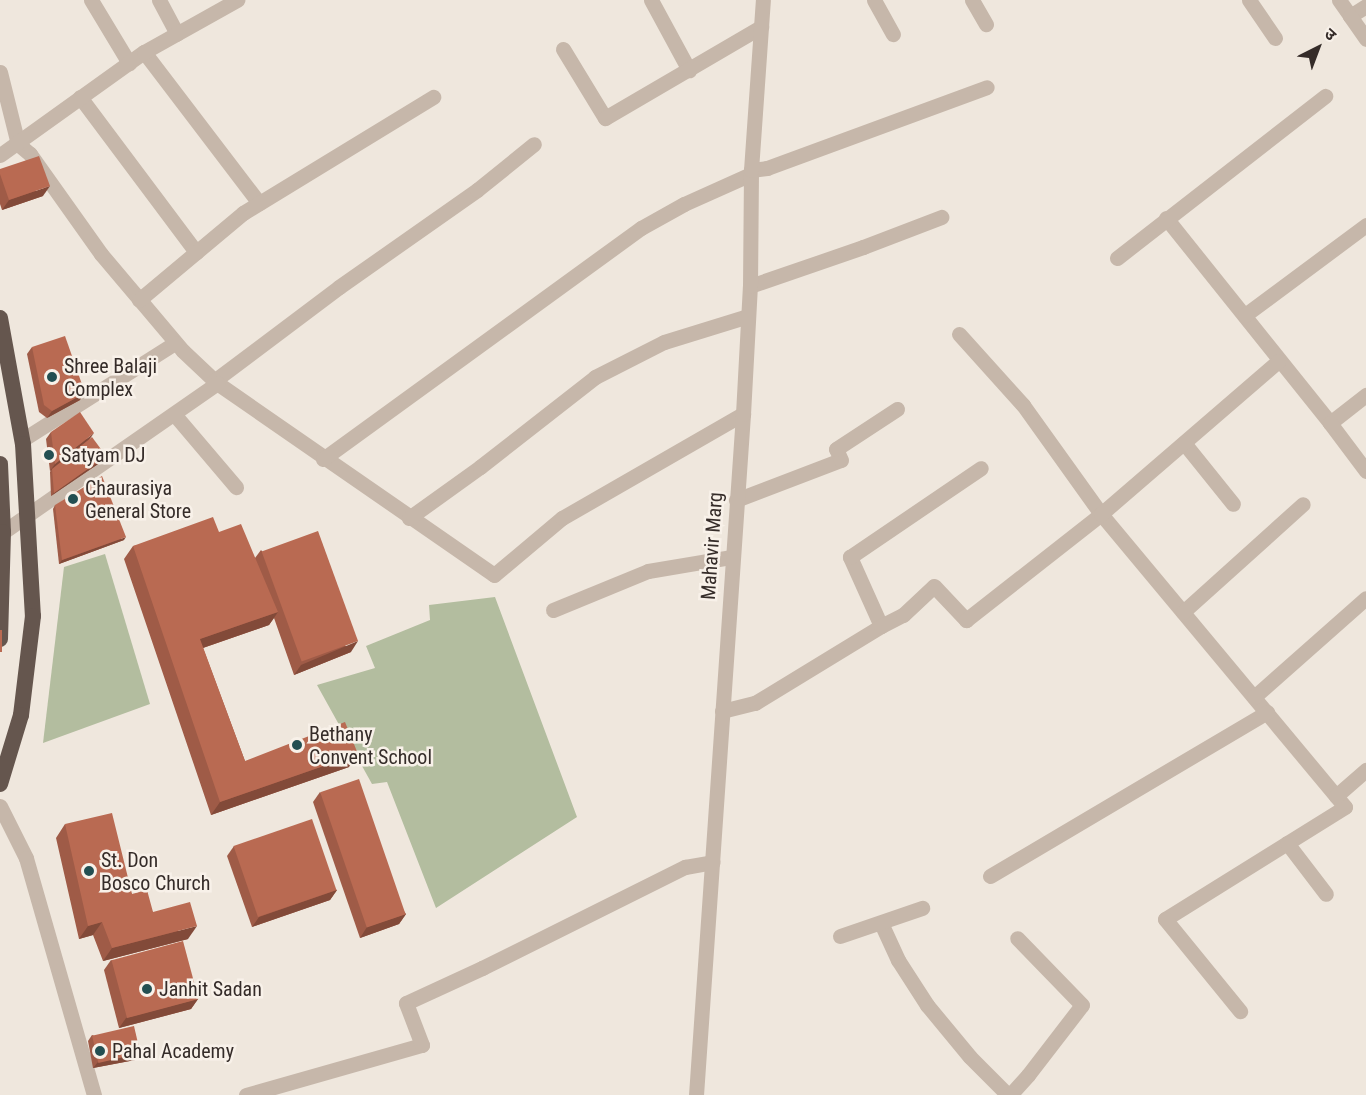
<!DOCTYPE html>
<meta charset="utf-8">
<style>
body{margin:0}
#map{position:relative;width:1366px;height:1095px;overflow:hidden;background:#efe7dd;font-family:"Roboto Condensed","Noto Sans Devanagari",sans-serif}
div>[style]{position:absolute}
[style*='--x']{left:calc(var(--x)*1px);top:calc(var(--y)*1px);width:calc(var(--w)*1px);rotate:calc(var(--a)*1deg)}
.green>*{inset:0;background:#b3bd9f}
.minor>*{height:15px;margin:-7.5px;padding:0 7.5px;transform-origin:7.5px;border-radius:7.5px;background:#c6b7aa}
.tertiary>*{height:15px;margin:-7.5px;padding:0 7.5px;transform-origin:7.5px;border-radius:7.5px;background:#c6b7aa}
.trunk>*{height:16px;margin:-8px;padding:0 8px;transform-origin:8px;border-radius:8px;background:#65564e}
.wall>*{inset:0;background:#9f5b47}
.shaded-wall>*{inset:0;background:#824a39}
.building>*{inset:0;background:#b96a52;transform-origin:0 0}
.dots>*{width:16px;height:16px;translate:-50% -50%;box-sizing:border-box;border:3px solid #f8f1e9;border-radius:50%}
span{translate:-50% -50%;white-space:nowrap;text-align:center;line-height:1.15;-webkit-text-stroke:5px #f8f1e9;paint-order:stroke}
.poi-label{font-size:20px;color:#352c29}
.left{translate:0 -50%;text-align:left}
.street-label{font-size:20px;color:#352c29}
.north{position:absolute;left:1288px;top:18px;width:60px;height:60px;-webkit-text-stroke:4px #f8f1e9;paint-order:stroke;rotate:42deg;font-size:16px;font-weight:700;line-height:24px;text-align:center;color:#352c29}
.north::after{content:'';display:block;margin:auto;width:21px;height:27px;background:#352c29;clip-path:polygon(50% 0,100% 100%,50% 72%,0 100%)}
</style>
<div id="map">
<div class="green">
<div style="clip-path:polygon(105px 554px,150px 704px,43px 743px,64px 567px)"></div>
<div style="clip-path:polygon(495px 597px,577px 817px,436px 908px,387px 782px,372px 784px,317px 685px,375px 668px,366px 646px,430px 620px,429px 605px)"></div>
</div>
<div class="minor">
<div style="--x:91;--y:0;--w:74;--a:58.9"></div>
<div style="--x:159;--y:0;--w:38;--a:62"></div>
<div style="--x:651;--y:0;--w:80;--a:61.5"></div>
<div style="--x:874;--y:0;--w:39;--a:61"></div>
<div style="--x:972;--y:0;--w:28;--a:60"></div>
<div style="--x:1249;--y:0;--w:46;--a:55.6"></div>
<div style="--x:1339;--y:0;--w:19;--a:55"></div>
<div style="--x:1350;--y:16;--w:19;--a:-32"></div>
<div style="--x:1350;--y:16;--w:28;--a:55"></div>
<div style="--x:563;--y:49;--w:81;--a:58.7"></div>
<div style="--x:605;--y:118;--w:181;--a:-30.3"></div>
<div style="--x:144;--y:52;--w:190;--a:52.7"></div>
<div style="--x:0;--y:72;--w:74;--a:76"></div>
<div style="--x:18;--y:144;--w:16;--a:40"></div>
<div style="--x:30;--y:154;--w:123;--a:54.6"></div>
<div style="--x:101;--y:254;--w:127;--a:49.8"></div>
<div style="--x:183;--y:351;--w:47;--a:43.3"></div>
<div style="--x:217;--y:383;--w:337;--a:34.7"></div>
<div style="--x:494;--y:575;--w:89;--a:-40"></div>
<div style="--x:562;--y:518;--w:209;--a:-29.9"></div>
<div style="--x:80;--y:97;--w:194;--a:53.2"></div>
<div style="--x:0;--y:155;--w:177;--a:-35.6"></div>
<div style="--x:144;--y:52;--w:107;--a:-29.2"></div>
<div style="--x:751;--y:170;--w:16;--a:-7"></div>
<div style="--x:767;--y:168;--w:234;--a:-20.2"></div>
<div style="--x:1166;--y:218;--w:263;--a:51.3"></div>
<div style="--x:1330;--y:423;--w:46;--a:-37.9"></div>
<div style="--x:1117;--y:258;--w:264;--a:-37.9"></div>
<div style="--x:750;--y:286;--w:120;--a:-19"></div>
<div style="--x:863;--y:247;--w:84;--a:-21"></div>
<div style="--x:139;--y:300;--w:136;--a:-39.9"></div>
<div style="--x:243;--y:213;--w:223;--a:-31.4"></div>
<div style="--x:1245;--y:315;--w:151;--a:-36.6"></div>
<div style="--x:959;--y:334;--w:96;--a:48"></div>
<div style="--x:1023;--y:405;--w:134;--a:54.4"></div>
<div style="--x:1101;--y:514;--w:381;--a:50.2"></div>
<div style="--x:1345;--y:807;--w:212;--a:148.1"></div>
<div style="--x:1165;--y:919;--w:119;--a:50.8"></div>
<div style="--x:214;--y:381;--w:156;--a:-36.9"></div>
<div style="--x:339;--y:287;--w:169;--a:-35.1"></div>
<div style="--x:477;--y:190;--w:73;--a:-38.9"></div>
<div style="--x:174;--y:414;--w:96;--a:49.7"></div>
<div style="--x:1330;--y:423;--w:60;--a:53.1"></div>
<div style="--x:22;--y:440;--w:181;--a:-32.4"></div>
<div style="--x:1184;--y:443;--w:78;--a:51.2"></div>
<div style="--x:323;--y:459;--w:393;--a:-36"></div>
<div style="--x:641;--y:228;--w:49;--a:-29.2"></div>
<div style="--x:684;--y:204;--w:73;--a:-24.1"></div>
<div style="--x:736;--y:500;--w:112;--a:-20.9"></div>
<div style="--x:841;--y:460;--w:12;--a:-114"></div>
<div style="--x:836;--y:449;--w:73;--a:-33.3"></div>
<div style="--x:409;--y:518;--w:87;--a:-35.7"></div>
<div style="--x:480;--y:467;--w:146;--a:-38"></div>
<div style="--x:595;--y:377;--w:77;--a:-26.9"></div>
<div style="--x:664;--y:342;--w:88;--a:-17.2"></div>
<div style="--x:3;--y:532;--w:261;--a:-34.8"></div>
<div style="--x:553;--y:610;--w:103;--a:-22.3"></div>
<div style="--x:648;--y:571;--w:85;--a:-9.5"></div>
<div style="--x:1183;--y:612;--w:161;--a:-42"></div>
<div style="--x:881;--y:626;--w:76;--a:-114.2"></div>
<div style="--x:850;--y:557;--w:158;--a:-34.2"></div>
<div style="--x:1254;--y:697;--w:149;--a:-41.5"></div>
<div style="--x:722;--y:711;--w:34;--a:-14"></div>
<div style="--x:755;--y:703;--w:148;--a:-31.4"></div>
<div style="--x:881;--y:626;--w:25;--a:-27"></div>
<div style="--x:903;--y:615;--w:42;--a:-43.1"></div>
<div style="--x:934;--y:586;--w:47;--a:46.7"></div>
<div style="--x:966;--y:620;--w:172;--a:-38.1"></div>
<div style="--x:1101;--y:514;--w:234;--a:-40.8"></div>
<div style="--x:1336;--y:796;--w:40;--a:-41"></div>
<div style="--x:0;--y:806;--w:58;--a:63.4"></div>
<div style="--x:26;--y:858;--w:247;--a:74"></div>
<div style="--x:1287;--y:843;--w:64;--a:52.6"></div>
<div style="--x:990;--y:876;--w:322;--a:-30.6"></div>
<div style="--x:881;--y:923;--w:41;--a:65.3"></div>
<div style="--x:898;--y:960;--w:54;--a:57.2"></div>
<div style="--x:927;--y:1005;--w:67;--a:50.4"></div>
<div style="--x:970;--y:1057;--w:54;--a:45"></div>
<div style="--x:840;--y:936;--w:87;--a:-18.9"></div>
<div style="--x:246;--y:1095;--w:183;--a:-15.9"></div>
<div style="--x:422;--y:1045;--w:45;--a:-110.9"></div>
<div style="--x:406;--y:1003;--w:84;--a:-24.7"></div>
<div style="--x:482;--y:968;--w:227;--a:-26.5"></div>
<div style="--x:685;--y:867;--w:28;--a:-10"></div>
<div style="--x:1010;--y:1095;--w:27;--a:-48"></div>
<div style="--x:1028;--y:1075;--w:88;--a:-52.4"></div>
<div style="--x:1082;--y:1005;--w:93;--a:-134.1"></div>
</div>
<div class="tertiary">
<div style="--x:696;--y:1095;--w:683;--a:-86.05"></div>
<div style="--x:743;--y:414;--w:128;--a:-86.9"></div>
<div style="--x:750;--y:286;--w:116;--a:-89.5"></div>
<div style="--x:751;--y:170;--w:170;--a:-86"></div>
</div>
<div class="trunk">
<div style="--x:0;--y:318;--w:128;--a:79.7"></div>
<div style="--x:23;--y:444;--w:172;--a:86.7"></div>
<div style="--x:33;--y:616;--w:100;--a:96.9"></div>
<div style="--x:21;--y:715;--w:72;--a:106.9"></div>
<div style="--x:0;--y:464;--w:68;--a:87.5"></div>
<div style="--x:3;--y:532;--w:107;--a:91.6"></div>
</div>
<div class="wall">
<div style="clip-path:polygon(0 169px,43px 196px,2px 210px,0 204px)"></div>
<div style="clip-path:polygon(32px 347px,80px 400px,47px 418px,39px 412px,27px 354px)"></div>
<div style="clip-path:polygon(51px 432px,89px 439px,104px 460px,51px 496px,50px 472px,51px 470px,50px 471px,46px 439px)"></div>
<div style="clip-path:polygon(55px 505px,124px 540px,59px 564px,53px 509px)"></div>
<div style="clip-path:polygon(219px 532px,255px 558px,261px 550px,351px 652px,294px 675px,274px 618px,269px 625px,203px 648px,245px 761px,349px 767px,211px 815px,124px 559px,133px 546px)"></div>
<div style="clip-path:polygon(320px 792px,406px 914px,399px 924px,360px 938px,313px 802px)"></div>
<div style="clip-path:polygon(65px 824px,132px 894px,153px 912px,188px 939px,103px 961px,93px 935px,79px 939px,56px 838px)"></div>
<div style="clip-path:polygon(234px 846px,337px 890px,330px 900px,252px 927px,227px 856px)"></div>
<div style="clip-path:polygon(111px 960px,198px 999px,191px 1009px,119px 1028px,104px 970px)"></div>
<div style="clip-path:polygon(92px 1035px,140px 1053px,135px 1060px,93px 1068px,88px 1041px)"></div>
</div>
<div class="shaded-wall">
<div style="clip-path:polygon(50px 186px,43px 196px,2px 210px,9px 200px)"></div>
<div style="clip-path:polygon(85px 393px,80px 400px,47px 418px,52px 411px)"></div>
<div style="clip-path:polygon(94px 433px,89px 440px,50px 471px,55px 464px)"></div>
<div style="clip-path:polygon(106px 456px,104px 460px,51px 496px,54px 493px)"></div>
<div style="clip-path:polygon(126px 537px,124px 540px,59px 564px,62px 560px)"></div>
<div style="clip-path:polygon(278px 612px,269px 625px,191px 652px,200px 639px)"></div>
<div style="clip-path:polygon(358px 641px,351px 652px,294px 675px,301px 665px)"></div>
<div style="clip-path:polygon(358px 754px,349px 767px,211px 815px,220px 802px)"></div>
<div style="clip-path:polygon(337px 890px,330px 900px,252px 927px,259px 917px)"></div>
<div style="clip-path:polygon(406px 914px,399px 924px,360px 938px,367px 927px)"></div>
<div style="clip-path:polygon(102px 922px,93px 935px,79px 939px,88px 926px)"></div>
<div style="clip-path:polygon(197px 926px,188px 939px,103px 961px,112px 948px)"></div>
<div style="clip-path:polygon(198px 999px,191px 1009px,119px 1028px,126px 1018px)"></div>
<div style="clip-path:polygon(140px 1053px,135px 1060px,93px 1068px,98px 1062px)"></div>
</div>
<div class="building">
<div style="clip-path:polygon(39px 156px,50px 186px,9px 200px,0 174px,0 169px)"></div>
<div style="clip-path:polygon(65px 336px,85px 393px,52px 411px,44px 405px,32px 347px)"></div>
<div style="clip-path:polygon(80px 412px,94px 433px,55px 464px,51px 432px)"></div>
<div style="clip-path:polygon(92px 437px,106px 456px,54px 493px,52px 469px)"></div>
<div style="clip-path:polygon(102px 476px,126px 537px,62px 560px,55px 505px)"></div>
<div style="clip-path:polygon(213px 517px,219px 532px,241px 524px,278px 612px,200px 639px,245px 761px,345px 722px,358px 754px,220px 802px,133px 546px)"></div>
<div style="left:318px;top:531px;width:117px;height:60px;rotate:70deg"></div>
<div style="left:0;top:630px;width:2px;height:22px"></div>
<div style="left:359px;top:779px;width:143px;height:41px;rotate:71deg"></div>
<div style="clip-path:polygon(112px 813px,132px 894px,147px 890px,153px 912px,190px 902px,197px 926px,112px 948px,102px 922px,88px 926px,65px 824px)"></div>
<div style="left:312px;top:819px;width:75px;height:83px;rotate:71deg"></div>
<div style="left:183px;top:941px;width:60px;height:74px;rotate:75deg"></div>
<div style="left:134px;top:1026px;width:28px;height:43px;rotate:77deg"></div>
</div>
<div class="dots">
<div style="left:52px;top:377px;background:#234f52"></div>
<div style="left:49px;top:455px;background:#234f52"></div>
<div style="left:73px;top:499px;background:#234f52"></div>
<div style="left:297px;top:745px;background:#234f52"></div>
<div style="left:89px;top:871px;background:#234f52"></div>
<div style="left:147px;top:989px;background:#234f52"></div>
<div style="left:100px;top:1051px;background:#234f52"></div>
</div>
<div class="poi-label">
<span class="left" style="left:64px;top:378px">Shree Balaji<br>Complex</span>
<span class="left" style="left:61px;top:455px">Satyam DJ</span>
<span class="left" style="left:85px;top:500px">Chaurasiya<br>General Store</span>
<span class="left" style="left:309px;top:746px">Bethany<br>Convent School</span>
<span class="left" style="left:101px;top:872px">St. Don<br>Bosco Church</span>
<span class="left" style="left:159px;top:989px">Janhit Sadan</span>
<span class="left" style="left:112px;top:1051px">Pahal Academy</span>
</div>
<div class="street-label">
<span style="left:712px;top:546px;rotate:-86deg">Mahavir Marg</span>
</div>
<div class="north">उ</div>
</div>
